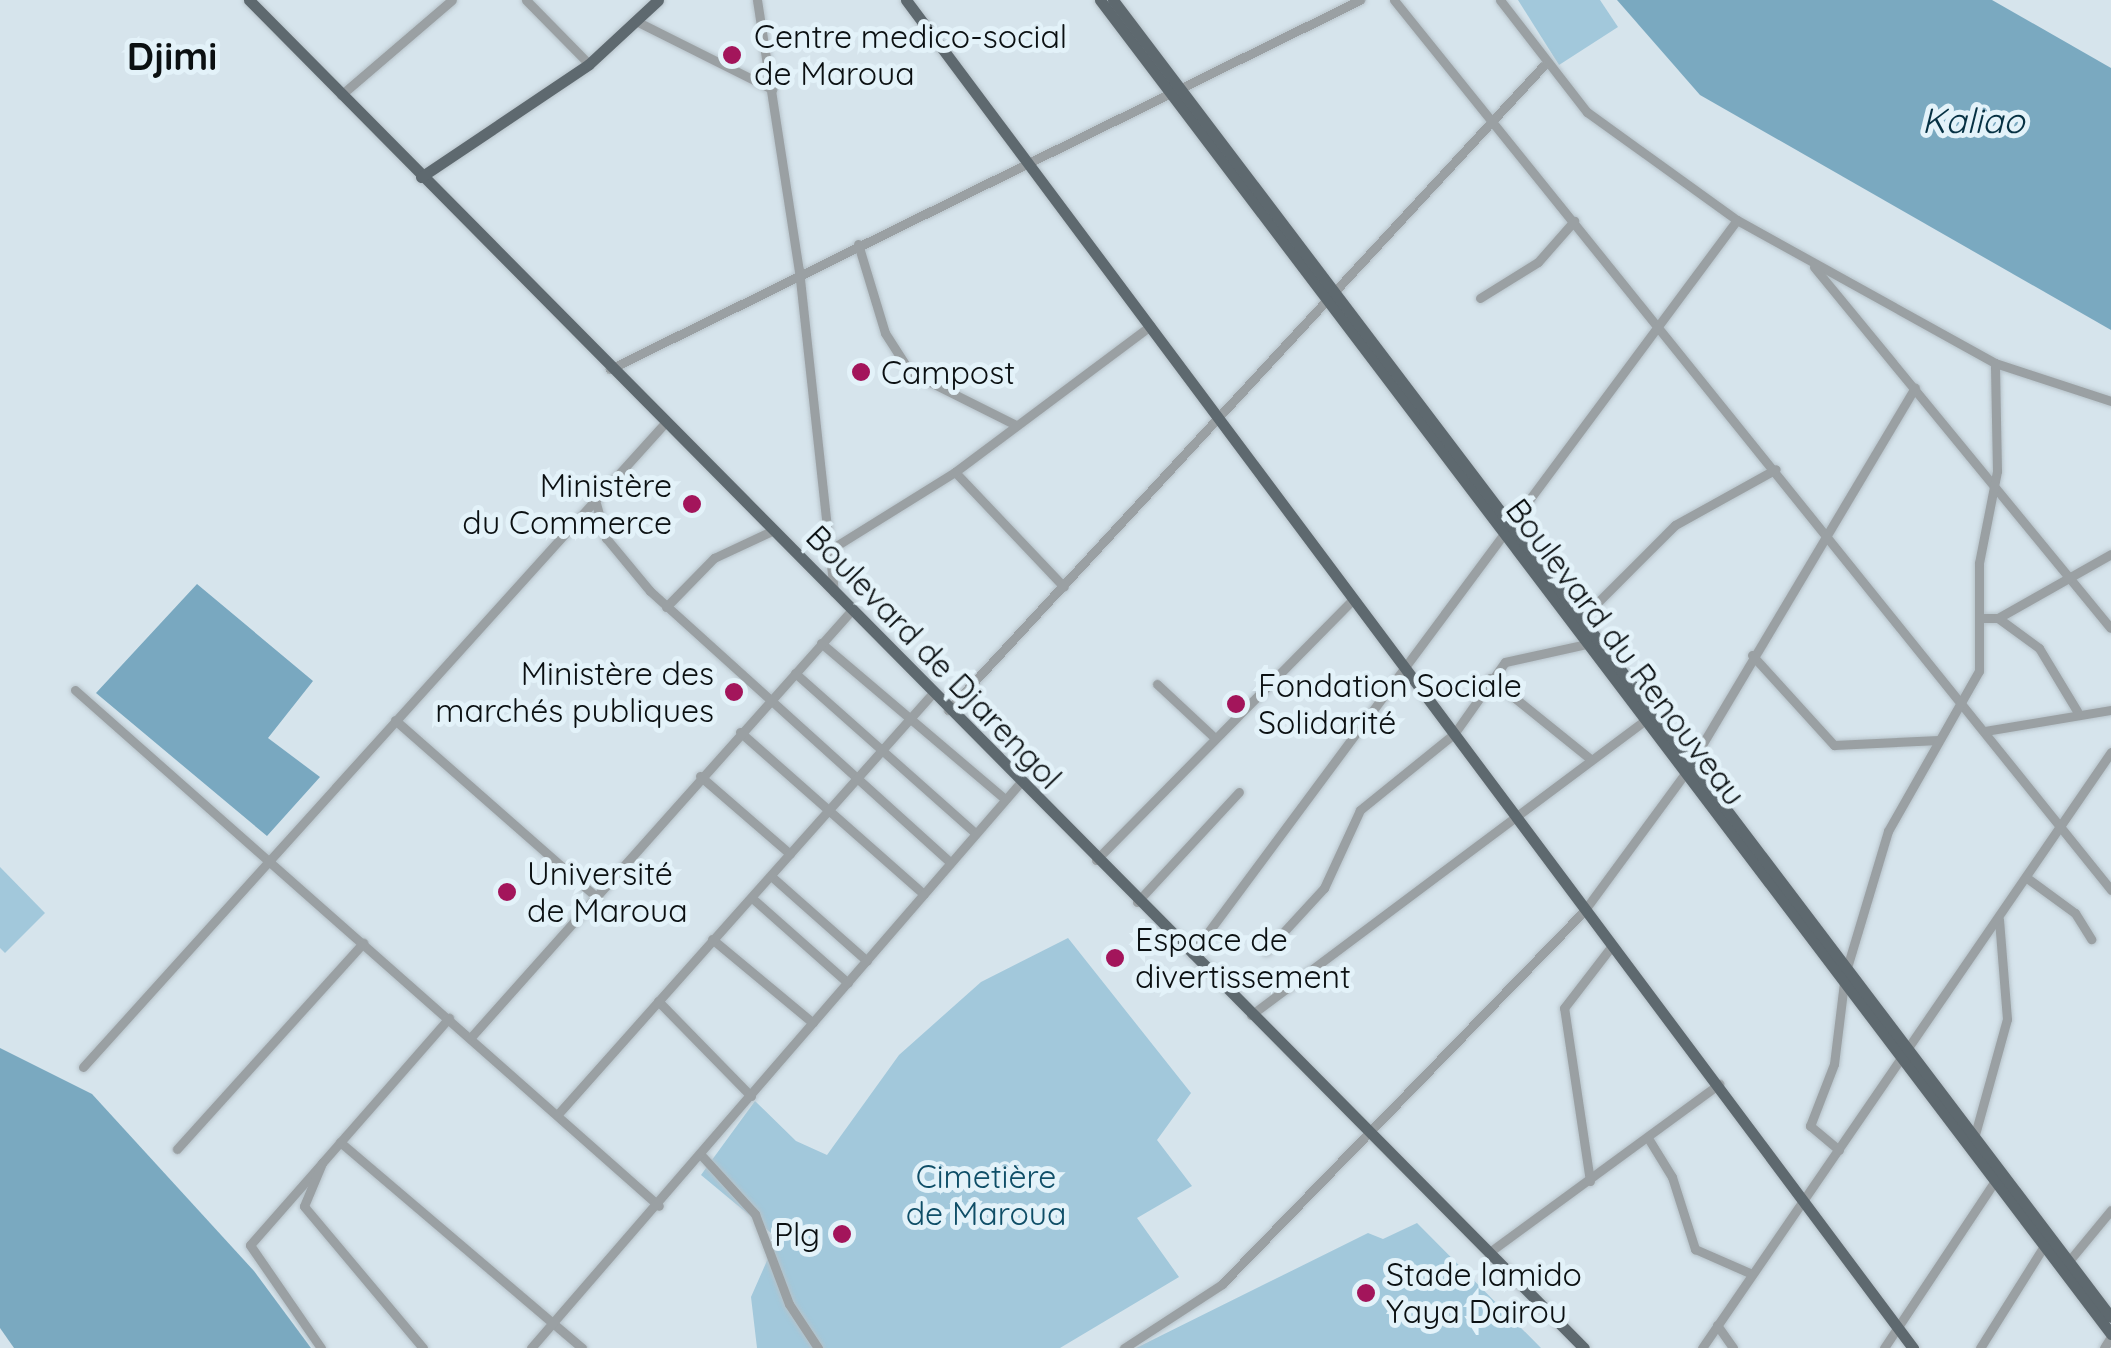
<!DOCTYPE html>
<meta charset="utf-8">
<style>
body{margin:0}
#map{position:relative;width:2111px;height:1348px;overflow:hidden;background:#d6e4ec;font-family:Quicksand,sans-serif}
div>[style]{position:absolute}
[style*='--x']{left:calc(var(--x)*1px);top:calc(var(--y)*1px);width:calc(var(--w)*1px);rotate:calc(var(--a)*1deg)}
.green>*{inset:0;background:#a2c8db}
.forest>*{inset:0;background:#79a8c0}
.water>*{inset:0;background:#7aa9c0}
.roads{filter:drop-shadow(0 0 2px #b6c2c9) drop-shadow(0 0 2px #b6c2c9)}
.minor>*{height:9px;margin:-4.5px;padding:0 4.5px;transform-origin:4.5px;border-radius:4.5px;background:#9aa0a3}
.major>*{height:11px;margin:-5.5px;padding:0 5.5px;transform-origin:5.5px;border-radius:5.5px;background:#5e696f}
.dots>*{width:28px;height:28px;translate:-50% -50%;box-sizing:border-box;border:5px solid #e3f2f9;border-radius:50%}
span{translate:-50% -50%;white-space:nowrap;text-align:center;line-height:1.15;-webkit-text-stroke:10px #e3f2f9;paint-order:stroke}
.poi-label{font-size:32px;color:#0b1012}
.left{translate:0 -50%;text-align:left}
.right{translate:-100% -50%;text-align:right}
.street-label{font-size:32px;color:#0b1012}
.park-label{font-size:32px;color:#0f4e67}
.water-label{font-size:35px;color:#063143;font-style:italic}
.quarter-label{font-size:38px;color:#0b1012;font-weight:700}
</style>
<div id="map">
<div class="green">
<div style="clip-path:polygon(1518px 0,1600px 0,1618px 27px,1559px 65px)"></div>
<div style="clip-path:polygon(0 867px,45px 913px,5px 953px,0 948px)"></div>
<div style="clip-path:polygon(1068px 938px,1191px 1093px,1157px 1140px,1192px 1186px,1137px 1218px,1179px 1277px,1060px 1348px,757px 1348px,751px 1297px,777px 1238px,701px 1175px,755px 1101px,796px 1141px,827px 1155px,899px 1055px,981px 982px)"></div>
<div style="clip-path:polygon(1417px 1223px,1541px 1348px,1136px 1348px,1368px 1233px,1383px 1239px)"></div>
</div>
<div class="forest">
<div style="clip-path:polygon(197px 584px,313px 681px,268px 738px,320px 777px,267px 836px,96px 693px)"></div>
</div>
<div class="water">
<div style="clip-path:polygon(1617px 0,1992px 0,2111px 68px,2111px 330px,1700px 95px)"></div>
<div style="clip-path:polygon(0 1048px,92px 1094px,254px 1271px,311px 1348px,14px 1348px,0 1328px)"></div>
</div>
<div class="roads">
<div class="minor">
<div style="--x:526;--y:0;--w:90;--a:45.5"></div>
<div style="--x:757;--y:0;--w:273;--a:81.2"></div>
<div style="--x:799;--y:270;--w:324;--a:83.8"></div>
<div style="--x:1394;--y:0;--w:1143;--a:51.14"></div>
<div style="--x:1500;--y:0;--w:142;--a:52.2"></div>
<div style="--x:1587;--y:112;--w:185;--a:35.8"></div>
<div style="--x:1737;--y:220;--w:295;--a:29"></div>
<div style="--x:1995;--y:363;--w:122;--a:18.1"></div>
<div style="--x:640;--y:23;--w:148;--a:26.6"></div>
<div style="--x:341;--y:95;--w:146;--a:-40.6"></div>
<div style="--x:858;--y:244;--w:93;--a:73.1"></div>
<div style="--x:885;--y:333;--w:46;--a:57.3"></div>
<div style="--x:910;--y:372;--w:119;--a:26.6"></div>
<div style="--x:1814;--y:267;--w:467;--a:50.6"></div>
<div style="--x:1480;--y:298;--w:68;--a:-31.8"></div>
<div style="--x:1538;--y:262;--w:55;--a:-48.7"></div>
<div style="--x:610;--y:369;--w:836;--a:-26.2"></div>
<div style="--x:955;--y:472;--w:158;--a:46.5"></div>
<div style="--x:595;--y:500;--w:40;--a:74"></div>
<div style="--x:606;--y:538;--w:69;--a:50.3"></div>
<div style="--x:650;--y:591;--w:404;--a:42.1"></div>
<div style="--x:828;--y:551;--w:150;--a:-31.9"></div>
<div style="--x:955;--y:472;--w:244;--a:-36.8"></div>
<div style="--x:666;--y:607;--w:69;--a:-45.6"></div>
<div style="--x:714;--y:558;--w:64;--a:-25"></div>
<div style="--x:1983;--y:618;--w:15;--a:0"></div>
<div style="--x:1998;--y:618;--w:51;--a:36.2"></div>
<div style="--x:2039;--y:648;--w:74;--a:58.9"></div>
<div style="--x:1998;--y:618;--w:130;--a:-29.5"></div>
<div style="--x:1580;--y:620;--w:134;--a:-45"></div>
<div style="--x:1675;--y:525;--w:115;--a:-29"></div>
<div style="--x:821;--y:643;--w:241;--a:40.3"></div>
<div style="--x:1752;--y:655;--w:122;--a:47.7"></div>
<div style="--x:1834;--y:745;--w:105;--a:-2.7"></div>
<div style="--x:795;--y:673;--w:241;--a:41.6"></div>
<div style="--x:1490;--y:678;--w:127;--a:38.9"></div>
<div style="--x:1157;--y:684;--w:79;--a:43"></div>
<div style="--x:75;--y:690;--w:779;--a:41.46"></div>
<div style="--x:948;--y:710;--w:877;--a:-47.26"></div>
<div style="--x:395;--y:720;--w:266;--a:41.3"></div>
<div style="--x:1985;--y:731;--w:128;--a:-9.5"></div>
<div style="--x:740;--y:732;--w:245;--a:41.4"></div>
<div style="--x:700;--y:776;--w:119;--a:40.9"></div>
<div style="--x:1096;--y:860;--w:362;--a:-45.4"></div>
<div style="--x:771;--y:876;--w:128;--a:41.5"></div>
<div style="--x:2027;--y:878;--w:59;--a:36.1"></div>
<div style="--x:2075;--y:913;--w:31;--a:58"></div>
<div style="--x:752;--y:898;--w:128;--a:41.5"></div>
<div style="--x:1137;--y:902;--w:150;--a:-47.2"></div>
<div style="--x:712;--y:939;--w:131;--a:39.7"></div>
<div style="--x:1266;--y:951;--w:86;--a:-47.4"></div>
<div style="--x:1324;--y:888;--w:86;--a:-65.2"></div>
<div style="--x:1360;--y:810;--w:121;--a:-39"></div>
<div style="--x:1454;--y:734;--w:88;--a:-54.7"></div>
<div style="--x:1505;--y:662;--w:83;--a:-12.5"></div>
<div style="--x:1192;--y:954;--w:914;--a:-53.41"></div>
<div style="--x:1846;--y:971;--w:146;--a:-73.3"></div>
<div style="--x:1888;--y:831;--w:184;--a:-60.4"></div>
<div style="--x:1979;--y:671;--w:108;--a:-90"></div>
<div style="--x:1979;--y:563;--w:94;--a:-78.9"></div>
<div style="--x:1997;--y:471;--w:108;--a:-91.1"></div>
<div style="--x:658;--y:1001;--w:133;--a:45.6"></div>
<div style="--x:1251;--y:1015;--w:489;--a:-36.8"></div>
<div style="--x:472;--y:1036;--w:569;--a:-48.27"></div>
<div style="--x:83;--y:1067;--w:867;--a:-47.9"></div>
<div style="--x:558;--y:1114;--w:562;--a:-48.32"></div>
<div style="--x:1648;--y:1138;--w:46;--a:58.4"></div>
<div style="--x:1672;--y:1177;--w:76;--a:72.3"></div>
<div style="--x:1695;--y:1249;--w:62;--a:23.7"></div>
<div style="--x:1974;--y:1138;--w:123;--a:-74.5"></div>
<div style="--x:2007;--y:1019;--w:100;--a:-94.6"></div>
<div style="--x:340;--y:1142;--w:318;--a:40.4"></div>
<div style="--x:177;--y:1149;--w:278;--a:-47.9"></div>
<div style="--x:1839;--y:1150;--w:38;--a:-140"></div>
<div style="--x:1810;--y:1126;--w:66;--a:-68.8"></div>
<div style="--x:1834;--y:1064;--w:82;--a:-83"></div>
<div style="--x:702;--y:1156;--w:79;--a:47.6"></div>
<div style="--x:755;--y:1214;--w:96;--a:69.3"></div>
<div style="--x:789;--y:1304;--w:53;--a:56.6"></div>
<div style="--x:1590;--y:1181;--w:175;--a:-98.5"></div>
<div style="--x:1564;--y:1008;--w:77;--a:-52.4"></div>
<div style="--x:1491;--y:1251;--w:283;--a:-36.2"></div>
<div style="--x:2069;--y:1261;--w:66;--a:-50.5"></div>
<div style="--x:1717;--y:1325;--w:28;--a:55"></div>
<div style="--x:321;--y:1348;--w:125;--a:-124.6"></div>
<div style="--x:250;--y:1245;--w:109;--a:-48.7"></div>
<div style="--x:423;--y:1348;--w:185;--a:-130"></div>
<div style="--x:304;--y:1206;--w:47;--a:-67.3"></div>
<div style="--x:322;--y:1163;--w:193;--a:-48.8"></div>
<div style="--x:531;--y:1348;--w:746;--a:-49.13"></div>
<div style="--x:1124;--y:1348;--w:117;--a:-33.1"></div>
<div style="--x:1222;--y:1284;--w:520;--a:-45.86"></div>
<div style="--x:1584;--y:911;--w:169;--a:-53.7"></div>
<div style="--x:1684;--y:775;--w:451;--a:-59.2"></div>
<div style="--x:1702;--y:1348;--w:723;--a:-55.54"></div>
<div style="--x:1884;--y:1348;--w:201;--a:-56.4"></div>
<div style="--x:1980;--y:1348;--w:120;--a:-57.9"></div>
<div style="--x:2104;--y:1348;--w:13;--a:-58"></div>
</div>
<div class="major">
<div style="--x:249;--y:0;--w:1897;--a:45.28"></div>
<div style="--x:906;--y:0;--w:1683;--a:53.24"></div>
<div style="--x:1100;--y:0;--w:1674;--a:52.84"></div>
<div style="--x:1113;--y:0;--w:1652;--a:52.85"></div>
<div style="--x:421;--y:177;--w:202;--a:-33.9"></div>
<div style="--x:589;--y:64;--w:94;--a:-42.8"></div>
</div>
</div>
<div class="dots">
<div style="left:732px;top:55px;background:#a3155b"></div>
<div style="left:861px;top:372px;background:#a3155b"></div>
<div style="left:692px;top:504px;background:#a3155b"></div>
<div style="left:734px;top:692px;background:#a3155b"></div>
<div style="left:1236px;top:704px;background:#a3155b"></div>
<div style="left:507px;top:892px;background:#a3155b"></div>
<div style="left:1115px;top:958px;background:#a3155b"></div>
<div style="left:842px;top:1234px;background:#a3155b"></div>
<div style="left:1366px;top:1293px;background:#a3155b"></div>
</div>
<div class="poi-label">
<span class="left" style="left:754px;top:55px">Centre medico-social<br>de Maroua</span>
<span class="left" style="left:881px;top:372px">Campost</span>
<span class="right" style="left:672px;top:504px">Ministère<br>du Commerce</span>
<span class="right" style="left:714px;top:692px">Ministère des<br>marchés publiques</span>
<span class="left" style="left:1258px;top:704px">Fondation Sociale<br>Solidarité</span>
<span class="left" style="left:527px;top:892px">Université<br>de Maroua</span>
<span class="left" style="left:1135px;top:958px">Espace de<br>divertissement</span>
<span class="right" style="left:820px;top:1234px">Plg</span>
<span class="left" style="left:1386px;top:1293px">Stade lamido<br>Yaya Dairou</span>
</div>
<div class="street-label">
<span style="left:1626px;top:652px;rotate:53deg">Boulevard du Renouveau</span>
<span style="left:934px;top:657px;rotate:46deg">Boulevard de Djarengol</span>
</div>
<div class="park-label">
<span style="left:986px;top:1195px">Cimetière<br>de Maroua</span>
</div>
<div class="water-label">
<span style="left:1973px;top:120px">Kaliao</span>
</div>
<div class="quarter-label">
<span style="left:172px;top:57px">Djimi</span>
</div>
</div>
